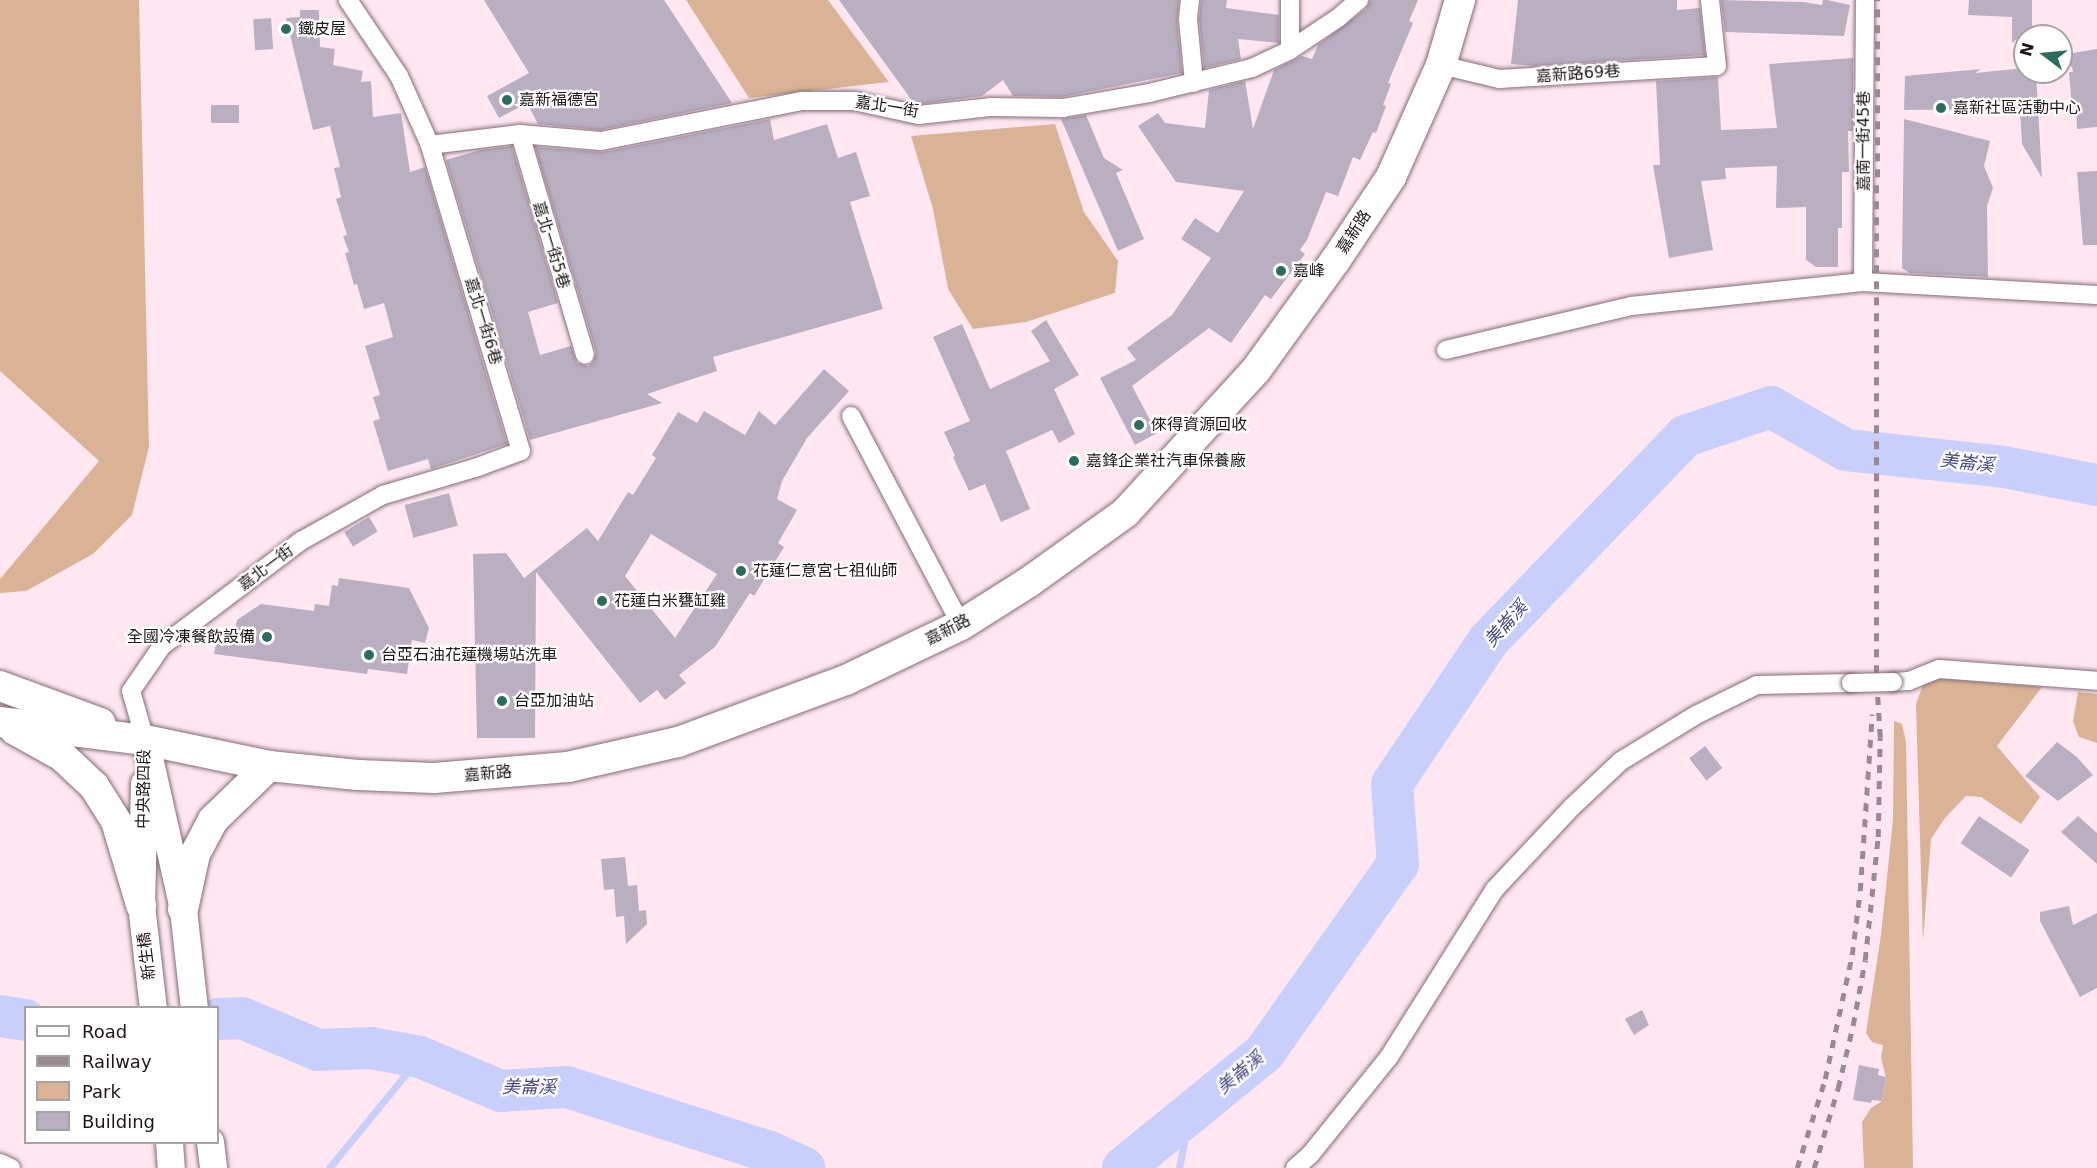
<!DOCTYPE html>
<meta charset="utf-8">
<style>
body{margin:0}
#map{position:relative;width:2097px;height:1168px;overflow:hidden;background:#ffe7f2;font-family:"DejaVu Sans","Noto Sans TC",sans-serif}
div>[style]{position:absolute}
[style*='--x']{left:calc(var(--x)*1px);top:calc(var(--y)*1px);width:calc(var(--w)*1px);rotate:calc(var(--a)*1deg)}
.green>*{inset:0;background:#dab396}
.stream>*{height:7px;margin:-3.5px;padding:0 3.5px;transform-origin:3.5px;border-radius:3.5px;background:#c9cffb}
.river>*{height:42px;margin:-21px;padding:0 21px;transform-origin:21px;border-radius:21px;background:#c9cffb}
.building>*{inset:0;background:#baaec1;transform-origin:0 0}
.roads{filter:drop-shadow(0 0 2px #826d77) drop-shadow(0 0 2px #826d77)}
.street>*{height:18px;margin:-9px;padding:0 9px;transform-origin:9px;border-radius:9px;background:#fff}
.secondary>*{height:27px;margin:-13.5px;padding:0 13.5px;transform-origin:13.5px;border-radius:13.5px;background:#fff}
.primary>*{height:30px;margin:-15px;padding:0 15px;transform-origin:15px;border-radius:15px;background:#fff}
.rail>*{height:4.5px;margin-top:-2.25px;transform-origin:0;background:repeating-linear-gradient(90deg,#9a8991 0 8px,transparent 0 16px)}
.bridges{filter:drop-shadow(0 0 2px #826d77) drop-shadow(0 0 2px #826d77)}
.street-bridge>*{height:18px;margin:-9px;padding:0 9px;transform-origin:9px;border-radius:9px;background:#fff}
.dots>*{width:16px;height:16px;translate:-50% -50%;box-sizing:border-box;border:3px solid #fff;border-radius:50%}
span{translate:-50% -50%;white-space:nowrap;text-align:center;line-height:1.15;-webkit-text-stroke:4.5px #fff;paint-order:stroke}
.poi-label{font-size:16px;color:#1e161a}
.left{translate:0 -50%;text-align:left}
.right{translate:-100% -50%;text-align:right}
.street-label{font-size:16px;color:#1e161a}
.water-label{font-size:18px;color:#454980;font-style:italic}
.legend{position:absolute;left:24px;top:1006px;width:195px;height:138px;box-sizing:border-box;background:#fff;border:2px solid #a5a2a3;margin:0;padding:8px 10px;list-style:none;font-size:18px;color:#1e161a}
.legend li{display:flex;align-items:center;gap:12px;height:30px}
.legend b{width:30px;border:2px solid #a5a2a3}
.north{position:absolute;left:2013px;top:24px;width:60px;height:60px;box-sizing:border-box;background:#fff;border:2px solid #a5a2a3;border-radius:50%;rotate:286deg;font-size:16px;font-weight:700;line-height:24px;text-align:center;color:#1e161a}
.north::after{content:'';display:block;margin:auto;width:21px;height:27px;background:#2b6d5d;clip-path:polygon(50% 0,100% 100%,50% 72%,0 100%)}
</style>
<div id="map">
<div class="green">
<div style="clip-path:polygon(0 0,139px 0,149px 447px,132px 515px,93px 554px,26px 591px,0 593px,0 579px,99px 461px,0 371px)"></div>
<div style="clip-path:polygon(686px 0,828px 0,889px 82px,749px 98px)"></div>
<div style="clip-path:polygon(1055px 124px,1084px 212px,1118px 261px,1115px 293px,1026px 322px,973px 329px,948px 289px,933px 209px,911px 136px)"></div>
<div style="clip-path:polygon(1936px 678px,2042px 687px,1997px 746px,2040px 797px,2021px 824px,1981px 797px,1966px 796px,1945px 818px,1931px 839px,1923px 942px,1916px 704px,1923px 685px)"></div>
<div style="clip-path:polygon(2078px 692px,2097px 694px,2097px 743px,2079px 737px,2073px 721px)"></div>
<div style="clip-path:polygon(1894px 721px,1902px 724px,1906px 742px,1913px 1168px,1864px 1168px,1862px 1122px,1871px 1108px,1882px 1101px,1886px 1077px,1881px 1058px,1883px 1045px,1872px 1042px,1866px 1033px,1881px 935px,1893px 820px)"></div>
</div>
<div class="stream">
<div style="--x:329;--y:1168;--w:144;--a:-50.7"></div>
<div style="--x:1179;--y:1168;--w:56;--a:-78.7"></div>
</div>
<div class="river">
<div style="--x:0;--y:1016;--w:26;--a:9"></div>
<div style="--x:218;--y:1019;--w:24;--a:-2"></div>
<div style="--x:242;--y:1018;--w:82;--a:22.8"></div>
<div style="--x:318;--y:1050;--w:53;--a:-2.2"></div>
<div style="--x:371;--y:1048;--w:50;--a:10.4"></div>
<div style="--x:420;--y:1057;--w:88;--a:22.8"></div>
<div style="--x:501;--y:1091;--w:66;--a:-3.5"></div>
<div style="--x:567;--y:1087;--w:213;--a:17.8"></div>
<div style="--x:770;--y:1152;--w:38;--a:25"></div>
<div style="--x:1123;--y:1168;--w:182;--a:-39.2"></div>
<div style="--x:1264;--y:1053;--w:232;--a:-54.7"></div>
<div style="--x:1398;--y:864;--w:80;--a:-94.3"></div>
<div style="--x:1392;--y:784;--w:172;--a:-56.1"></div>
<div style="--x:1488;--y:641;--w:284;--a:-46.1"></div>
<div style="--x:1685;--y:436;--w:91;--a:-18.6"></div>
<div style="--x:1771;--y:407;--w:86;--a:29.8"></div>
<div style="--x:1846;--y:450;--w:159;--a:6.1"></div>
<div style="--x:2004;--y:467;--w:95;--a:11"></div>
</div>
<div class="building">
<div style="clip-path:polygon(484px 0,664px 0,732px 103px,600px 130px,538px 124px,527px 103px,499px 118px,487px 96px,529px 73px)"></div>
<div style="clip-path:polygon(839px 0,1179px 0,1177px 20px,1182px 73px,1062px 97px,1013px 96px,1003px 80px,982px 96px,920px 104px,913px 102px)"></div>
<div style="clip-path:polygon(1201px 0,1227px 0,1226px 8px,1279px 15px,1279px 43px,1238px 39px,1241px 59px,1204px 68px,1199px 19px)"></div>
<div style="clip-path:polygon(1370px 0,1418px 0,1409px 21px,1413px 23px,1388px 83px,1391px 84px,1383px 105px,1386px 106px,1376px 133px,1373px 132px,1360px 160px,1353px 157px,1338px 196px,1326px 192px,1307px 240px,1300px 250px,1305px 254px,1271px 299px,1265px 295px,1231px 343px,1209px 328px,1132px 386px,1157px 433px,1135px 445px,1100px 378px,1136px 360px,1127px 348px,1172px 315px,1211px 258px,1181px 239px,1195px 218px,1218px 233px,1244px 191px,1176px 182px,1138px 126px,1158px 113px,1165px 123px,1205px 128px,1209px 90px,1245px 81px,1253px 129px,1274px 70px,1302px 56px,1312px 59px,1318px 45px,1366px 9px)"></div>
<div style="clip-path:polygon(1518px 0,1677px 0,1677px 10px,1700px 8px,1705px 55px,1535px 66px,1511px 64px)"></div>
<div style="clip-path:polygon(1721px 0,1803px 2px,1822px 5px,1823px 0,1827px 0,1850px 5px,1844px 36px,1725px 32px)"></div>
<div style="clip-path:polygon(1969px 0,2032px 0,2032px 27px,2012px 43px,2012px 17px,1968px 15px)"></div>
<div style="clip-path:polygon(300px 10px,319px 10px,320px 47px,335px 49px,333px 65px,363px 71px,361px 82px,371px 81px,373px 117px,401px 113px,410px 172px,425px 167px,507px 444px,431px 469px,428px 459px,388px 471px,373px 421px,380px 419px,373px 397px,380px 395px,365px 346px,393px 337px,384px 303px,364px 309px,357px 284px,354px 285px,345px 253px,349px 252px,343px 236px,347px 235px,336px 199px,341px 197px,334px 168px,340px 167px,330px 126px,313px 130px,286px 18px,300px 17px)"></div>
<div style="left:271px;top:18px;width:31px;height:18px;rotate:86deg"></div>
<div style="clip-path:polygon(2097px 49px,2097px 127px,2077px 129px,2076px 108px,2072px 108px,2069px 72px,2073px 72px,2072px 67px,2061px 60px,2061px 55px)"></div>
<div style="clip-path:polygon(1853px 58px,1853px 131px,1848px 131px,1849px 172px,1842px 172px,1842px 228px,1838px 228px,1838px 267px,1816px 267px,1806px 260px,1806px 207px,1776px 208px,1777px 166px,1725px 168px,1726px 179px,1701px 181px,1713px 250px,1669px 258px,1653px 165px,1660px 165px,1656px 81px,1718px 77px,1721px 130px,1777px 128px,1769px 64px)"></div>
<div style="clip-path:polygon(2025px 68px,2025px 72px,2036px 72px,2042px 178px,2022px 144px,2020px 109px,2001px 109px,1999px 105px,1998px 109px,1904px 110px,1905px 76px,1981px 69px,1975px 73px)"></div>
<div style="left:239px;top:105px;width:18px;height:28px;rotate:90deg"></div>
<div style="clip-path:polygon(1086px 115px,1104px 158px,1123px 170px,1116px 173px,1144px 239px,1118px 251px,1061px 119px)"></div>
<div style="clip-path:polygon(770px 119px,774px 140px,827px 124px,838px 158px,856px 152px,870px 196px,850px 202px,883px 309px,713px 357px,717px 371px,647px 394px,662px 403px,530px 440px,446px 160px,480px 150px,512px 146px,558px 303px,528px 312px,540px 355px,571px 346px,577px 363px,588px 366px,593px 362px,596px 352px,535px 147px,603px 152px)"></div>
<div style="clip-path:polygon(1904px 119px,1990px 141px,1984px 166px,1993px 188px,1987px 206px,1988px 277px,1910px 273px,1902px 268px)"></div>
<div style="clip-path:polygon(2097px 171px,2097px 245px,2083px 245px,2077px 172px)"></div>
<div style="clip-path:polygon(1046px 320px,1079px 375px,1054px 389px,1075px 434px,1059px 443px,1052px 430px,1006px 451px,1030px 509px,1001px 522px,985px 484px,969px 491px,953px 457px,955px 456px,944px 432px,970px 421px,933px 337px,962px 324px,990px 389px,1050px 361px,1031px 331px)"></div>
<div style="clip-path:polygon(evenodd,824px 369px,849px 391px,807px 438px,782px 481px,777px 499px,797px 510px,778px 543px,784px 547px,754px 596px,750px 593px,715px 647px,679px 675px,686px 683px,665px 700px,657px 690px,640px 703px,536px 572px,535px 738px,477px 738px,473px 554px,506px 553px,524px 578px,587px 528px,598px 541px,628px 492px,633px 495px,656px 458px,652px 455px,678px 412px,697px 423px,704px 411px,745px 435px,759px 411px,775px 425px,824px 369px,651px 534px,717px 574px,675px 638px,625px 576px,651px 534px)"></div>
<div style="left:449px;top:493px;width:34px;height:46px;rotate:75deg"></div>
<div style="left:369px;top:517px;width:17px;height:29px;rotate:59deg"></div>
<div style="clip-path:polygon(339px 578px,409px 588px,429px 628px,425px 643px,412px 640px,407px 674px,368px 669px,367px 674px,214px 654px,218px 632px,235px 630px,237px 620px,261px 604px,314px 611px,315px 604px,329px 606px,332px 585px,338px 586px)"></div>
<div style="clip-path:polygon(2057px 742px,2077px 757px,2093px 775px,2058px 801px,2025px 776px)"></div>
<div style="left:1705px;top:746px;width:28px;height:20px;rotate:52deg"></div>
<div style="left:1979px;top:816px;width:61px;height:33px;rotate:34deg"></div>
<div style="clip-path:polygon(2078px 816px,2097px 833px,2097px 864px,2061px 832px)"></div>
<div style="clip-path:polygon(625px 857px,628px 886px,637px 885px,639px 911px,646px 910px,647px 924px,626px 944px,624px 916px,616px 917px,614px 889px,604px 890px,601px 859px)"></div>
<div style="clip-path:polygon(2069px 906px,2073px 925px,2097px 913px,2097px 988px,2080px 997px,2040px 921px,2040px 912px)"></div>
<div style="clip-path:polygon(1642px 1010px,1649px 1025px,1634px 1035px,1625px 1019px)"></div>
<div style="clip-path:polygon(1859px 1065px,1879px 1069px,1878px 1075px,1886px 1077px,1882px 1101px,1872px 1100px,1871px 1103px,1853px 1100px)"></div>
</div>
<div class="roads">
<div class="street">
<div style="--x:1190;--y:0;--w:19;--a:96"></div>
<div style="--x:1188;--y:19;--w:64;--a:84.6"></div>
<div style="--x:1290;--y:50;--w:50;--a:-90"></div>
<div style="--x:1441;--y:65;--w:60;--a:13.6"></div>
<div style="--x:1499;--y:79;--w:218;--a:-3.4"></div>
<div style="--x:1717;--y:66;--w:66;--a:-96.1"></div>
<div style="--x:520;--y:134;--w:230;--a:73.6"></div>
<div style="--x:430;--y:145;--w:91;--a:-7"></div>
<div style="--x:520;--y:134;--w:81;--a:4.9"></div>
<div style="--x:601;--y:141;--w:205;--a:-11.3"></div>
<div style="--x:802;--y:101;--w:52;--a:0"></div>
<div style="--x:854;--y:101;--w:66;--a:12.2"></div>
<div style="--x:919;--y:115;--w:71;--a:-6.4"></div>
<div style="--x:990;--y:107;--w:73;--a:0.8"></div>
<div style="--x:1063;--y:108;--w:87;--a:-9.9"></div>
<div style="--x:1149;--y:93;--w:106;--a:-13.6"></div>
<div style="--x:1252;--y:68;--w:42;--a:-25.3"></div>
<div style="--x:1290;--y:50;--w:58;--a:-33.7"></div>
<div style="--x:1338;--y:18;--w:28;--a:-41"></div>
<div style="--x:1863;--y:282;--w:282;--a:-89.6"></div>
<div style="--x:1446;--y:350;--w:190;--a:-13.4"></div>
<div style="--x:1631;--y:306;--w:233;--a:-5.9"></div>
<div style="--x:1863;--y:282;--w:234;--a:3.2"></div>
<div style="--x:851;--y:416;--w:236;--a:62.2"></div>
<div style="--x:1893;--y:682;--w:16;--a:-4"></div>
<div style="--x:1909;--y:681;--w:32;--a:-22"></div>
<div style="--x:1939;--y:669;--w:158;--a:4.3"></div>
<div style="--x:145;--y:740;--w:51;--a:-105.9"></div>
<div style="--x:131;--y:691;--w:55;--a:-55.4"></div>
<div style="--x:162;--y:646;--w:174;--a:-37.1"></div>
<div style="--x:301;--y:541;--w:94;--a:-29.3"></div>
<div style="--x:383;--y:495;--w:96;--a:-16.4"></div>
<div style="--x:475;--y:468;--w:49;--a:-20.3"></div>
<div style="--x:521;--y:451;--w:319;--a:-106.6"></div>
<div style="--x:430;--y:145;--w:76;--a:-114.2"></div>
<div style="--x:399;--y:76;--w:92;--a:-123.9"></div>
<div style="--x:0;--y:1163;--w:12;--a:24"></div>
<div style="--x:1295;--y:1168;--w:20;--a:-41"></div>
<div style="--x:1310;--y:1155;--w:126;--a:-51.1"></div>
<div style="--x:1389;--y:1057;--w:197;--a:-57.8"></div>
<div style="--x:1494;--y:890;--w:114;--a:-46.8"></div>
<div style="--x:1572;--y:807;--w:67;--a:-43.2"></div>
<div style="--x:1621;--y:761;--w:88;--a:-31.5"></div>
<div style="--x:1696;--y:715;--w:68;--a:-26.2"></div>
<div style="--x:1757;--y:685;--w:94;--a:-1.2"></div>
</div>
<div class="secondary">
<div style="--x:145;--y:740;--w:173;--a:77.3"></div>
<div style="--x:183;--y:909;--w:100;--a:83.7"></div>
<div style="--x:144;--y:783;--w:122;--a:91.4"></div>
<div style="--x:141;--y:905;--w:104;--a:83.4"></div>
<div style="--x:169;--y:1142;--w:26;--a:86"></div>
<div style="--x:210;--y:1142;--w:26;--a:83"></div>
</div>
<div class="primary">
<div style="--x:0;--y:686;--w:107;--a:20.3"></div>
<div style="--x:0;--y:722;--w:146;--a:7.1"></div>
<div style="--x:145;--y:740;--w:127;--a:11.8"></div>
<div style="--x:269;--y:766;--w:89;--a:5.8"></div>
<div style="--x:358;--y:775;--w:76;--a:2.3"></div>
<div style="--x:434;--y:778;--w:134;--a:-4.7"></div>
<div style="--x:568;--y:767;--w:113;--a:-12.8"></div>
<div style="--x:678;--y:742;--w:179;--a:-20.3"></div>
<div style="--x:846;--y:680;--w:127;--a:-25.6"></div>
<div style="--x:961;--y:625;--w:80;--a:-32.3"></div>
<div style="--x:1029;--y:582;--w:118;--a:-35.7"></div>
<div style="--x:1125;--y:513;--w:194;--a:-47.5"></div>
<div style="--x:1256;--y:370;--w:135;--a:-54.1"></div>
<div style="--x:1335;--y:261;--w:101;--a:-56.3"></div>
<div style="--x:1391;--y:177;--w:123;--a:-65.9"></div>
<div style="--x:1441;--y:65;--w:68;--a:-73.7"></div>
<div style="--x:15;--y:730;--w:54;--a:29"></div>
<div style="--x:62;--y:756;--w:44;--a:43.2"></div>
<div style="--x:94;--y:786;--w:41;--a:57.8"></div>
<div style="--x:116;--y:821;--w:88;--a:73.4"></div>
<div style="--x:183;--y:909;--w:56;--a:-77.7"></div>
<div style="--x:195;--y:854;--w:38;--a:-62"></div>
<div style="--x:213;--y:820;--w:78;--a:-44"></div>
</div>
</div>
<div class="rail">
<div style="--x:1797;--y:1168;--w:93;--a:-72.5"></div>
<div style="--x:1825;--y:1079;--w:127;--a:-77.7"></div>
<div style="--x:1852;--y:955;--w:64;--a:-82.9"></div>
<div style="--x:1860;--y:891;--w:177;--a:-86.1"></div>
<div style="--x:1814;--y:1168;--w:84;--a:-73.3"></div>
<div style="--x:1838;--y:1088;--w:65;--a:-76.6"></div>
<div style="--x:1853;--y:1025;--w:66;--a:-79.5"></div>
<div style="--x:1865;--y:960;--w:124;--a:-84"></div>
<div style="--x:1878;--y:837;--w:100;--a:-88.9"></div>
<div style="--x:1880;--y:737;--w:64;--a:-93.6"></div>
<div style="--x:1876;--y:673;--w:673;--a:-89.91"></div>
</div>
<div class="bridges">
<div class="street-bridge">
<div style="--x:1851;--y:683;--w:42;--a:-1.4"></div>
</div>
</div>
<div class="dots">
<div style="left:286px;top:29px;background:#2b6d5d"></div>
<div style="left:507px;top:100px;background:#2b6d5d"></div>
<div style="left:1941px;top:108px;background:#2b6d5d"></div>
<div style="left:1281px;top:271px;background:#2b6d5d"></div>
<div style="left:1139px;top:425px;background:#2b6d5d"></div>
<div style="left:1074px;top:461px;background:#2b6d5d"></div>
<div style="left:741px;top:571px;background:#2b6d5d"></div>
<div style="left:602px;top:601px;background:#2b6d5d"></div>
<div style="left:267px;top:637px;background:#2b6d5d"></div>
<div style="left:369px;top:655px;background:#2b6d5d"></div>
<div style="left:502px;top:701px;background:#2b6d5d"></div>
</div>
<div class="poi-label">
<span class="left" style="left:298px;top:29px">鐵皮屋</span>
<span class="left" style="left:519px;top:100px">嘉新福德宮</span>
<span class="left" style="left:1953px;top:108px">嘉新社區活動中心</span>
<span class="left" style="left:1293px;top:271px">嘉峰</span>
<span class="left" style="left:1151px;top:425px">倈得資源回收</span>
<span class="left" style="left:1086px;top:461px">嘉鋒企業社汽車保養廠</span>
<span class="left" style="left:753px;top:571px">花蓮仁意宮七祖仙師</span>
<span class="left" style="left:614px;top:601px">花蓮白米甕缸雞</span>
<span class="right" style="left:255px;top:637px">全國冷凍餐飲設備</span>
<span class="left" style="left:381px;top:655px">台亞石油花蓮機場站洗車</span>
<span class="left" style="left:514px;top:701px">台亞加油站</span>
</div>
<div class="street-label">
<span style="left:1578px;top:74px;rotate:-4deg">嘉新路69巷</span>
<span style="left:887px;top:107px;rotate:9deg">嘉北一街</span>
<span style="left:1864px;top:141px;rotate:-90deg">嘉南一街45巷</span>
<span style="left:1354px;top:232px;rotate:-57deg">嘉新路</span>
<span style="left:551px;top:245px;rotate:73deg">嘉北一街5巷</span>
<span style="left:483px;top:321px;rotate:73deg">嘉北一街6巷</span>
<span style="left:266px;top:568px;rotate:-37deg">嘉北一街</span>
<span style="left:948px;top:630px;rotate:-27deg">嘉新路</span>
<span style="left:488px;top:774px;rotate:-5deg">嘉新路</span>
<span style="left:144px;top:789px;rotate:-89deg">中央路四段</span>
<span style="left:147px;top:956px;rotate:-97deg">新生橋</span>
</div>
<div class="water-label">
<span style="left:1967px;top:463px;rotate:6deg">美崙溪</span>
<span style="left:1506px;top:624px;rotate:-48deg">美崙溪</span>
<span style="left:1240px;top:1073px;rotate:-40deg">美崙溪</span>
<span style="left:529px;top:1087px">美崙溪</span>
</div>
<ul class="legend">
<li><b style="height:8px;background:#fff"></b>Road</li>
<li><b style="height:8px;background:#9a8991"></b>Railway</li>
<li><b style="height:16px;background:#dab396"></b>Park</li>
<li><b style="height:16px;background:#baaec1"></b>Building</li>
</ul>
<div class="north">N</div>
</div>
